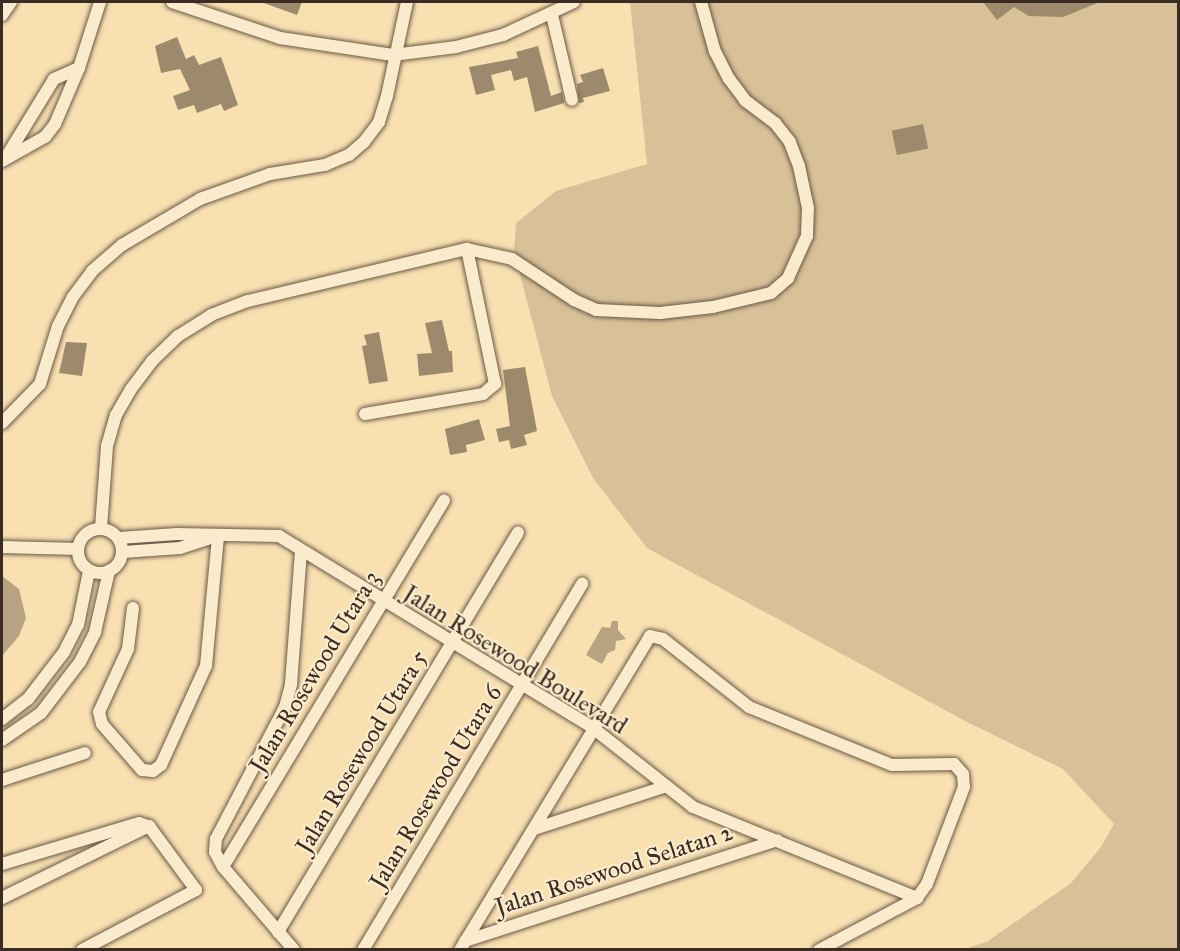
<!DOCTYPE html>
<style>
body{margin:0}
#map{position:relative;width:1180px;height:951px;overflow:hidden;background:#f8e0b1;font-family:"IM FELL Great Primer",serif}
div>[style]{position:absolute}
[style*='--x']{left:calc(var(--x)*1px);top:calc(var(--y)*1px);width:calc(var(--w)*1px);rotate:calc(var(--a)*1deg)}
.green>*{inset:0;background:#d8c199}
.water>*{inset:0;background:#b7a381}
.building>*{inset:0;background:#9d8a6d;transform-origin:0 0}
.roads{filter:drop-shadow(0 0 2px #6a5946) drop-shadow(0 0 2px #6a5946)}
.minor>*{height:12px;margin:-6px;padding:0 6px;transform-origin:6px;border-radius:6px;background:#faebcc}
.minor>.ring{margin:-6px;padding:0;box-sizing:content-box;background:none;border:12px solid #faebcc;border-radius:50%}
span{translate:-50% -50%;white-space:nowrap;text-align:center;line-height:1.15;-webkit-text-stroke:4.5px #faebcc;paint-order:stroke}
.street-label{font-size:24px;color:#3a2c23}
.frame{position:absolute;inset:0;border:3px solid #3a2c23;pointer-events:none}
</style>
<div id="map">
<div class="green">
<div style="clip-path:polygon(630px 2px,1178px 2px,1178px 949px,965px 949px,988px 941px,1071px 883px,1101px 847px,1114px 824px,1063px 769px,963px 720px,647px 548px,593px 478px,552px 396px,514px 252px,516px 223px,556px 191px,647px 164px)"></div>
</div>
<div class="water">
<div style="clip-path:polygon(2px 576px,19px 589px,26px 618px,19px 636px,2px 656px)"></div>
<div style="clip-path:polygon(612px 621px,618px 621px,618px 630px,626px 639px,616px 641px,615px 650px,608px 653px,602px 664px,586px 655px,602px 627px,610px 628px)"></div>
</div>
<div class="building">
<div style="clip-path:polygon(261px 2px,302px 2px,297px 15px)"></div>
<div style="clip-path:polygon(983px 2px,1100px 2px,1063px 17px,1029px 16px,1014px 7px,997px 20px)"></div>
<div style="clip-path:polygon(177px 37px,186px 59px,194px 55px,199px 65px,221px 57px,238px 105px,224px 111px,221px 104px,197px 113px,194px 105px,178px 110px,173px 96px,190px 90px,180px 69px,161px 73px,155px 46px)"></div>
<div style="clip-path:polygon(538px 46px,551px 96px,562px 92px,564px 103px,535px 112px,527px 77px,514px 81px,511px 70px,491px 75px,495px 90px,476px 95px,469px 67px,518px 58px,516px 52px)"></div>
<div style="clip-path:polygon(603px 68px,610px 91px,583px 98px,584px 102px,579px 103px,577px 84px,583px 82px,580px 75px)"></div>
<div style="left:923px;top:124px;width:25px;height:32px;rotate:78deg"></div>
<div style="clip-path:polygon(442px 320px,449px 351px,452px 351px,453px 372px,419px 376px,417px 354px,432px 353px,425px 323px)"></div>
<div style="clip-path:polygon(379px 332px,388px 381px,369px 384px,362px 346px,367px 345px,364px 335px)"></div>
<div style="clip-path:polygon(66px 342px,87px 343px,82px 376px,59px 373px)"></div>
<div style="clip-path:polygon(525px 367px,537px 431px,524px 435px,527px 445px,511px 449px,509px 440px,499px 442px,496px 429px,510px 426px,503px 370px)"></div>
<div style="clip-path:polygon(479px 419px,485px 440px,466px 445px,467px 452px,450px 455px,445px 429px)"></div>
</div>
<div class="roads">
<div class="minor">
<div style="--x:172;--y:2;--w:114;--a:18.4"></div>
<div style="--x:280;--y:38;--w:114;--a:8.6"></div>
<div style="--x:393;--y:55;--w:64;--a:-7.2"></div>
<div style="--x:456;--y:47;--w:49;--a:-14.3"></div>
<div style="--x:503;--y:35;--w:78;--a:-24.9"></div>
<div style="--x:2;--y:15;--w:16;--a:-55"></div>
<div style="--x:552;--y:15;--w:87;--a:76.8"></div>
<div style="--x:5;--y:159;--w:94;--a:-58.5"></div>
<div style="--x:54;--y:79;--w:27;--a:-24"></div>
<div style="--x:2;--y:161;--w:49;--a:-29.2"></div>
<div style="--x:45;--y:137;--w:16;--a:-52"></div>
<div style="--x:55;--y:124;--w:61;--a:-66.8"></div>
<div style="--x:79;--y:68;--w:69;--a:-72.3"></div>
<div style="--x:365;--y:414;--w:120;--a:-9.6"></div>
<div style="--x:483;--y:394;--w:16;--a:-40"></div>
<div style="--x:495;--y:384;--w:138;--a:-101.7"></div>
<div style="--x:2;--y:423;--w:54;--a:-45.7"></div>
<div style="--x:40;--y:384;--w:61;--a:-72.8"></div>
<div style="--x:58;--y:326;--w:31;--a:-63"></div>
<div style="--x:72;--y:298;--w:34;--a:-53"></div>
<div style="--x:92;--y:271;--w:40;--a:-41"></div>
<div style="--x:122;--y:245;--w:91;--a:-30.5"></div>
<div style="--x:200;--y:199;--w:74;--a:-19.7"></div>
<div style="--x:270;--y:174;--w:56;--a:-9.3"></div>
<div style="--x:325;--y:165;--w:26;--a:-23"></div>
<div style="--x:349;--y:155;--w:20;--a:-41"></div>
<div style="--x:364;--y:142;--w:25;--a:-53"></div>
<div style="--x:379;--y:122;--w:27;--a:-73"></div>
<div style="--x:387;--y:96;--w:96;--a:-78"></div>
<div style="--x:101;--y:528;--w:82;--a:-85.8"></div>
<div style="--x:107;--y:446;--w:32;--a:-74"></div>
<div style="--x:116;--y:415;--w:30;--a:-60"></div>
<div style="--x:131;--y:389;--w:35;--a:-53"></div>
<div style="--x:152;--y:361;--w:36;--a:-44"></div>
<div style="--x:178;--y:336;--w:39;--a:-32"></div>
<div style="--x:211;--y:315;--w:40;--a:-21"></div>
<div style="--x:248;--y:301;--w:225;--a:-13.4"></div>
<div style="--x:467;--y:249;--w:46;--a:12.5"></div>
<div style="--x:512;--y:259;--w:74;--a:33.5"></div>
<div style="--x:574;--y:300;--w:24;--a:24"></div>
<div style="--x:596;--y:310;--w:64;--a:2.7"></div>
<div style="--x:660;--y:313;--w:53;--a:-6.5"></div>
<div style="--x:713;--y:307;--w:60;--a:-13.6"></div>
<div style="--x:771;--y:293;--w:23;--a:-41"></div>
<div style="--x:788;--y:278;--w:46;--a:-65.7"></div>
<div style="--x:807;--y:236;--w:28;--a:-88"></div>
<div style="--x:808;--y:208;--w:43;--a:-102.1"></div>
<div style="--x:799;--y:166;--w:26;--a:-111"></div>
<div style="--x:790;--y:142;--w:24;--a:-128"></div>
<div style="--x:775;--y:123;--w:38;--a:-143"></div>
<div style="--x:745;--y:100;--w:26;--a:-127"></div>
<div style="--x:729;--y:79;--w:30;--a:-117"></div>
<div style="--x:715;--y:52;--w:52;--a:-105.6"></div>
<div class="ring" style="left:78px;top:529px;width:32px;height:32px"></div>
<div style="--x:119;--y:538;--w:58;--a:-3.9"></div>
<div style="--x:177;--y:534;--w:102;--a:1.1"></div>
<div style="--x:279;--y:536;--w:368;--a:31.4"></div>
<div style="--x:593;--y:728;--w:127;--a:38.3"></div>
<div style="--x:693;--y:807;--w:242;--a:22.1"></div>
<div style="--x:2;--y:547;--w:76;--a:1.5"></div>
<div style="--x:123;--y:552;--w:57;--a:-4"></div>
<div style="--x:180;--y:548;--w:29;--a:-18"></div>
<div style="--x:133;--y:608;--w:41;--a:97"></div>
<div style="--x:128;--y:649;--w:69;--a:114.7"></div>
<div style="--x:99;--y:712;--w:12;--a:76"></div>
<div style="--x:102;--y:724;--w:61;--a:49"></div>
<div style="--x:142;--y:770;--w:11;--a:5"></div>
<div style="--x:153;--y:771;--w:10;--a:-37"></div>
<div style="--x:161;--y:765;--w:109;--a:-65.6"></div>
<div style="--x:206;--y:666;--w:130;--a:-84.7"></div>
<div style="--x:2;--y:719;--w:33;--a:-38"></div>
<div style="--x:28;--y:699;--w:59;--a:-52.5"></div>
<div style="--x:64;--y:652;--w:30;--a:-63"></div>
<div style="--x:78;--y:625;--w:55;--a:-78.5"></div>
<div style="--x:2;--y:740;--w:47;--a:-34.7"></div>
<div style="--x:41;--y:713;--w:64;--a:-52.6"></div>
<div style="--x:80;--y:662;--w:34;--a:-63"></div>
<div style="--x:95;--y:632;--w:63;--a:-77.1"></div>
<div style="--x:2;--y:780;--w:87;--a:-18"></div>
<div style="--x:534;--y:829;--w:137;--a:-17.9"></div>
<div style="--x:2;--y:864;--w:143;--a:-16.7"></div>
<div style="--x:139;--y:823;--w:6;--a:18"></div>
<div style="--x:223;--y:867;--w:428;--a:-58.9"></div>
<div style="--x:2;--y:898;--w:164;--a:-26.1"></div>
<div style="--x:278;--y:932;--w:466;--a:-59"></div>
<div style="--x:465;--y:941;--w:328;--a:-17.9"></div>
<div style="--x:82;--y:950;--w:129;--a:-27.8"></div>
<div style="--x:196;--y:890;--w:79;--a:-126.3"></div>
<div style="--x:294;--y:950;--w:109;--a:-130.5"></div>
<div style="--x:223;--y:867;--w:17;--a:-118"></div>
<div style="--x:215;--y:852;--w:13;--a:-86"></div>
<div style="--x:216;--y:839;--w:149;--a:-62.4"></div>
<div style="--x:285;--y:707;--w:24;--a:-75"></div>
<div style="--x:291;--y:684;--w:134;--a:-85.7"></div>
<div style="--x:363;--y:950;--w:427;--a:-59.1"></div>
<div style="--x:460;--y:950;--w:367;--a:-58.8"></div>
<div style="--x:650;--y:636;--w:13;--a:13"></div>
<div style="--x:663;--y:639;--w:110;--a:38.3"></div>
<div style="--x:749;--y:707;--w:154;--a:22.1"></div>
<div style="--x:892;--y:765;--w:62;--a:-0.9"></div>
<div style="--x:954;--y:764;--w:13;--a:48"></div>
<div style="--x:963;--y:774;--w:13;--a:86"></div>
<div style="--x:964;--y:787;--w:104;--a:110.9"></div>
<div style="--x:927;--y:884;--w:17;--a:126"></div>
<div style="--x:917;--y:898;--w:111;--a:152"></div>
</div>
</div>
<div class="street-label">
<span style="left:515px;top:660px;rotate:32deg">Jalan Rosewood Boulevard</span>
<span style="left:315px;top:672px;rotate:-59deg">Jalan Rosewood Utara 3</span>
<span style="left:362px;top:752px;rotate:-59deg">Jalan Rosewood Utara 5</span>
<span style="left:436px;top:787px;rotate:-59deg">Jalan Rosewood Utara 6</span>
<span style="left:614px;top:870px;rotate:-18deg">Jalan Rosewood Selatan 2</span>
</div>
<div class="frame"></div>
</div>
